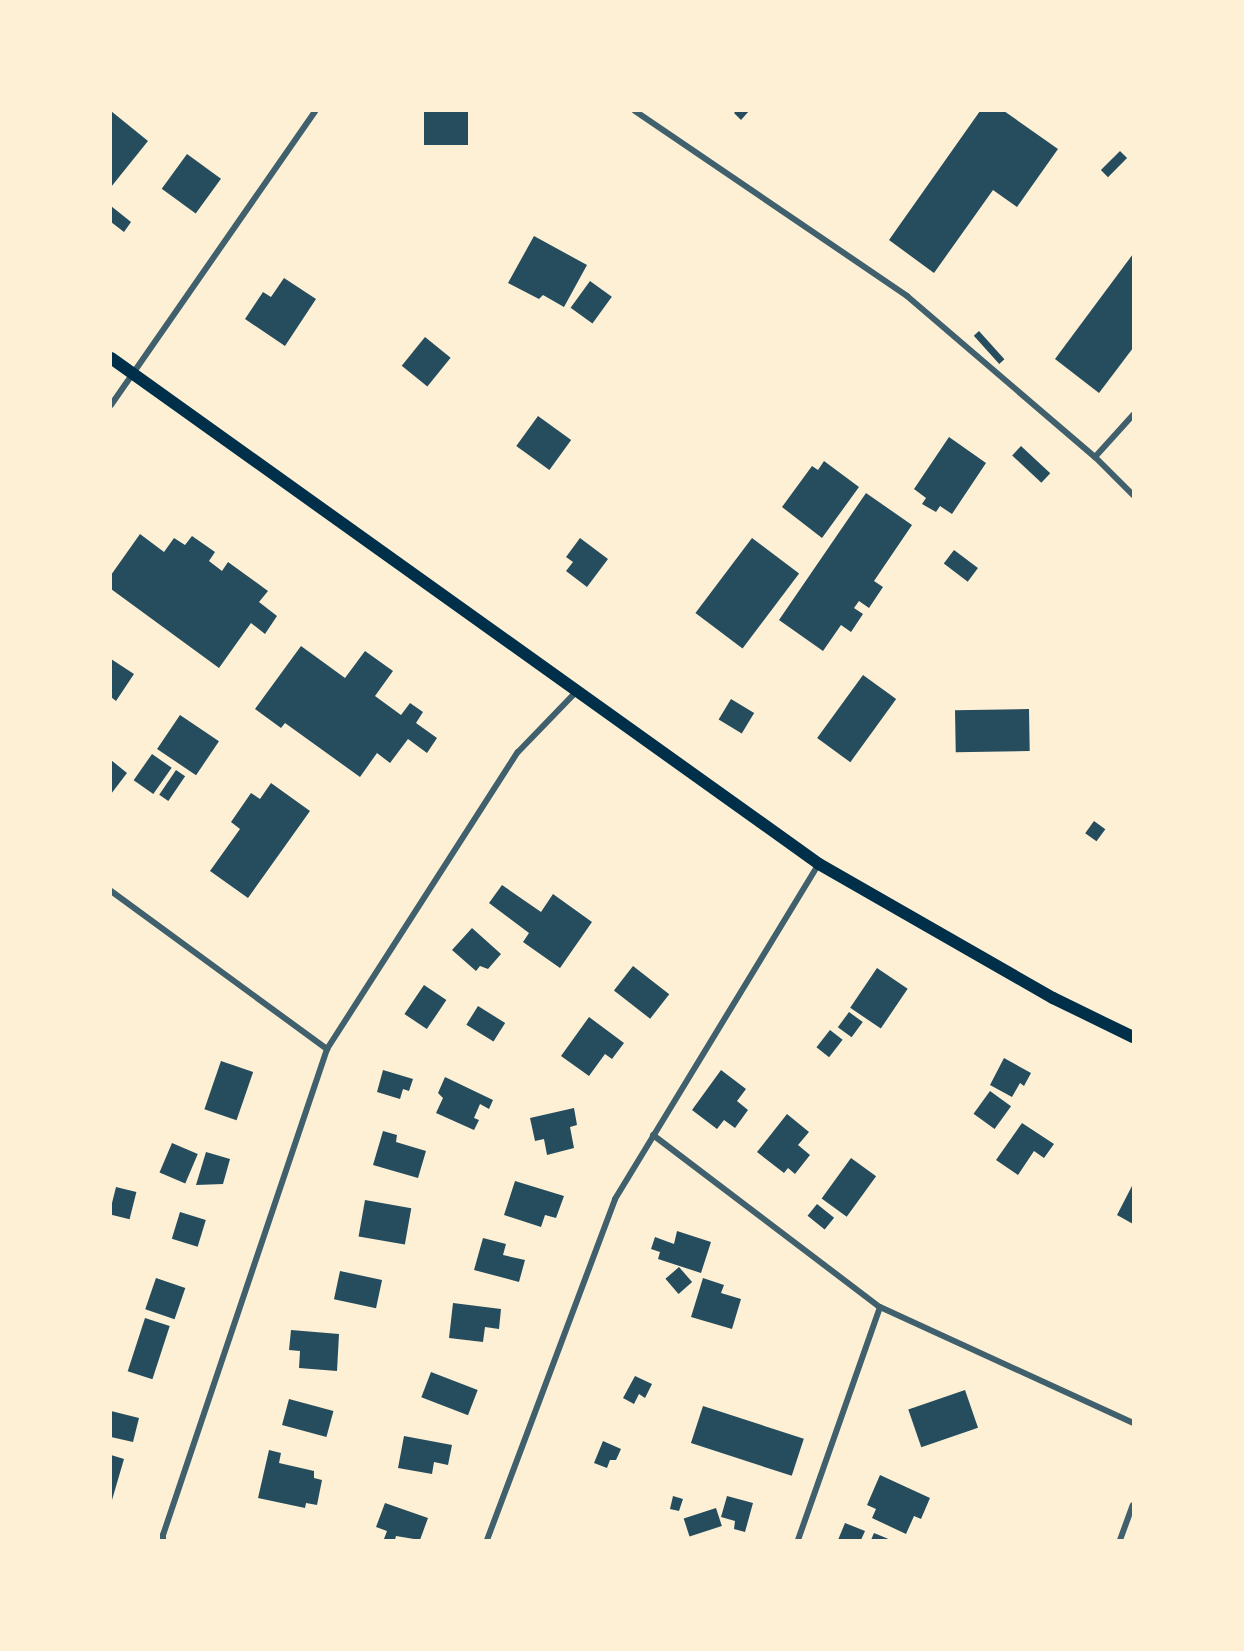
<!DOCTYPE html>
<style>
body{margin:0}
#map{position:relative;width:1244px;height:1651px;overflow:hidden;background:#fdf0d5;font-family:Figtree,sans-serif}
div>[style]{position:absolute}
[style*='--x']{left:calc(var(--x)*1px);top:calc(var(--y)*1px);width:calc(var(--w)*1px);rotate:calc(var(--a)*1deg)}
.building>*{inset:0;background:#264d5e;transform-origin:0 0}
.minor>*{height:6px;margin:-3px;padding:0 3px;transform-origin:3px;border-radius:3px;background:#3f606c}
.secondary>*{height:12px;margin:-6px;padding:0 6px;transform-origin:6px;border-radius:6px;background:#003049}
span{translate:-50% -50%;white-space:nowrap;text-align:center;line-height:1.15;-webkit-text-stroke:4.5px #fdf0d5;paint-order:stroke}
.frame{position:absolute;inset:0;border:112px solid #fdf0d5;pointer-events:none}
</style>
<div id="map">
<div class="building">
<div style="clip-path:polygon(111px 111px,148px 141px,111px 187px)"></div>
<div style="left:424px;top:111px;width:44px;height:34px"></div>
<div style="clip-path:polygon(736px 111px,749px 111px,741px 120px,734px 113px)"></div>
<div style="clip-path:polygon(980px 111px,1004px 111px,1058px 149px,1017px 207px,993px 190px,934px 273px,889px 240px)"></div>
<div style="left:1120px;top:151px;width:10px;height:27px;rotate:45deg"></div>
<div style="left:187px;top:154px;width:42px;height:43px;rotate:36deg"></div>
<div style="clip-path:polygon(111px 206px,131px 222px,124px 232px,111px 222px)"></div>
<div style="clip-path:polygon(534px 236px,587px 265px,564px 307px,543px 295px,539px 299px,508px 283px)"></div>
<div style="clip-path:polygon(1133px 254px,1133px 348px,1099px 393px,1055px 359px)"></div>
<div style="clip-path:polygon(284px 278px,316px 299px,285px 346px,245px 319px,263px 292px,271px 297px)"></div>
<div style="left:590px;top:281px;width:27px;height:33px;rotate:36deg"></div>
<div style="left:979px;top:331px;width:38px;height:7px;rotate:48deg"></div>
<div style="left:425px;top:337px;width:33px;height:37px;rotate:39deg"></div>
<div style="left:538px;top:416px;width:41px;height:37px;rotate:36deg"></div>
<div style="clip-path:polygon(949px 437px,986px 463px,952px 514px,940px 506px,936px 512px,922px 504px,926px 498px,914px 489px)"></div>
<div style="left:1021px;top:446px;width:40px;height:13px;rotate:43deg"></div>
<div style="clip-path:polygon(824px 461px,859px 487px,822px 538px,782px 507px,812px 466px,818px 470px)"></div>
<div style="clip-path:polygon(866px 493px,912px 525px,874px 581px,883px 587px,869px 608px,859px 601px,854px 608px,863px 614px,851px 632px,841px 625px,823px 651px,779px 620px)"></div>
<div style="clip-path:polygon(140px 534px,164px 552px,174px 538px,185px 545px,192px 536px,215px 552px,209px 561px,222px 571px,228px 562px,268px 591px,259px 602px,277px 616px,265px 634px,251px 623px,219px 668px,111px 589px,111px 575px)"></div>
<div style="clip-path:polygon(580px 538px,608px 559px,587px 587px,566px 571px,573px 562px,566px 557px)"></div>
<div style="left:752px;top:538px;width:59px;height:94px;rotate:37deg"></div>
<div style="left:954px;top:550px;width:30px;height:17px;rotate:37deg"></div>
<div style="clip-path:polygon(301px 646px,345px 678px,365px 651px,393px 671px,375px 696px,401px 715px,410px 703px,423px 712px,416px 723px,437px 738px,427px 753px,408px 739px,390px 763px,377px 753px,360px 777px,285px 723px,281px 728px,255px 709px)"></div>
<div style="clip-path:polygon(111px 659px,134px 674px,116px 701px,111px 697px)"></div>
<div style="left:863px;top:675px;width:41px;height:78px;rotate:36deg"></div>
<div style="left:731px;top:699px;width:27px;height:24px;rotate:31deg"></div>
<div style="left:1029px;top:709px;width:42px;height:74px;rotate:89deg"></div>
<div style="left:180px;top:715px;width:47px;height:41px;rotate:34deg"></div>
<div style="left:152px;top:754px;width:24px;height:32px;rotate:35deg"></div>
<div style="clip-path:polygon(111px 760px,127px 773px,111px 794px)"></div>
<div style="left:176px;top:770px;width:11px;height:30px;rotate:34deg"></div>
<div style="clip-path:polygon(271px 783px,310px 811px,248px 898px,210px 871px,240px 829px,231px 822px,251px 793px,260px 799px)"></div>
<div style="left:1094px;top:821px;width:14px;height:15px;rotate:36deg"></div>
<div style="clip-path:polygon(502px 885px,541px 912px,553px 894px,592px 922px,560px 968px,523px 942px,529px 933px,489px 903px)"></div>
<div style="clip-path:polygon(472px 928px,501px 954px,488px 969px,480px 966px,476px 971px,452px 950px)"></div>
<div style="left:633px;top:966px;width:46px;height:31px;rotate:38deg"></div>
<div style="left:877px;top:968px;width:37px;height:48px;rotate:34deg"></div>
<div style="left:424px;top:985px;width:27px;height:35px;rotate:34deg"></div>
<div style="left:478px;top:1006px;width:32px;height:22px;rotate:32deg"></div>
<div style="left:849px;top:1012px;width:17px;height:19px;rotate:36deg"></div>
<div style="clip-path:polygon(589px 1017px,624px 1043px,612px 1059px,605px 1054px,589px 1076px,561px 1056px)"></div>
<div style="left:830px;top:1030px;width:16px;height:22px;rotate:38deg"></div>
<div style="clip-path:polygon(1004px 1058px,1031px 1073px,1024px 1086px,1020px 1083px,1012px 1097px,990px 1085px)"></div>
<div style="left:221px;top:1061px;width:34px;height:51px;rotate:19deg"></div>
<div style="clip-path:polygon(383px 1070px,413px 1079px,409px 1091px,403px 1089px,400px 1099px,377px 1092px)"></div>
<div style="clip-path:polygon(721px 1070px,746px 1089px,737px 1101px,748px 1110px,735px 1128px,724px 1120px,717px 1129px,692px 1110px)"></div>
<div style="clip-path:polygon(445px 1077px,493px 1100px,489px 1109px,480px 1104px,474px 1118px,479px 1120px,474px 1130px,436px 1113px,443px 1098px,438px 1093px)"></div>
<div style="left:990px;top:1091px;width:26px;height:28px;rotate:36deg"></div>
<div style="clip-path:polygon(574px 1108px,577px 1125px,570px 1127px,574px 1148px,547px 1155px,544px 1139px,535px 1141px,530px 1118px)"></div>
<div style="clip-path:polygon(787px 1114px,809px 1132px,798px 1145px,810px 1155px,795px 1174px,788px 1168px,784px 1173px,757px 1152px)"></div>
<div style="clip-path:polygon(1022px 1123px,1054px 1144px,1044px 1158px,1034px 1151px,1018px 1175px,996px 1160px)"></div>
<div style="clip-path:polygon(383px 1131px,397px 1135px,396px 1142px,426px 1151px,418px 1178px,373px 1165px)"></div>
<div style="left:172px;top:1143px;width:28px;height:32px;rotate:23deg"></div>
<div style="clip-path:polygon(206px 1152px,230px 1159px,223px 1184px,196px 1185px)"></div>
<div style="left:851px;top:1158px;width:31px;height:50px;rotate:36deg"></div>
<div style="clip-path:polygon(515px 1181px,564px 1196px,556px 1218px,545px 1215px,541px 1227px,504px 1215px)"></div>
<div style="clip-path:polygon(1133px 1184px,1133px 1224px,1117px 1215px)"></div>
<div style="left:116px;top:1187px;width:21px;height:28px;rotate:14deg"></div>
<div style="left:365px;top:1200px;width:47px;height:37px;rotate:10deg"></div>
<div style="left:817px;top:1204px;width:22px;height:15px;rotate:39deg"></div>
<div style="left:180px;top:1212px;width:27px;height:28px;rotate:17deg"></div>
<div style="clip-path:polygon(677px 1231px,711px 1242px,701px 1273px,658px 1259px,660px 1252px,651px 1249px,655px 1237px,674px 1244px)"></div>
<div style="clip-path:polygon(483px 1238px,506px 1244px,503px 1255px,525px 1260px,519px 1282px,474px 1270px)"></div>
<div style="left:679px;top:1267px;width:20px;height:18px;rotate:49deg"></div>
<div style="left:340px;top:1271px;width:43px;height:29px;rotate:12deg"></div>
<div style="left:156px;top:1278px;width:31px;height:33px;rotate:19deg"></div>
<div style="clip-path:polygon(703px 1278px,724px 1285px,721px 1293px,741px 1299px,732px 1329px,691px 1317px)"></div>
<div style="clip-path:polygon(453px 1303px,501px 1309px,499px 1329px,485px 1327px,483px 1342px,449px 1338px)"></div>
<div style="left:145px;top:1318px;width:26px;height:56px;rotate:18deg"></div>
<div style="clip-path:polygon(291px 1330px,339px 1334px,337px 1371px,299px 1368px,300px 1351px,289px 1350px)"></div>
<div style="left:431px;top:1372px;width:50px;height:27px;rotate:21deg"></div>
<div style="clip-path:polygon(635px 1376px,652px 1384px,645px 1398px,639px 1394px,634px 1404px,623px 1398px)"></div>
<div style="left:965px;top:1390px;width:40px;height:60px;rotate:71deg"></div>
<div style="left:289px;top:1399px;width:46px;height:27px;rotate:15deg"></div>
<div style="left:703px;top:1406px;width:106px;height:39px;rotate:18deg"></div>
<div style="clip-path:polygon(111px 1411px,139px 1418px,133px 1442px,111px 1437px)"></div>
<div style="clip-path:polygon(404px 1436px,452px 1445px,448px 1465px,434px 1462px,432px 1474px,398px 1468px)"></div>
<div style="clip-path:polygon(603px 1441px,621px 1449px,616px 1460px,610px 1460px,607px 1468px,594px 1463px)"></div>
<div style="clip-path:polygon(269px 1450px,281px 1453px,279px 1463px,314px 1471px,314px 1478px,322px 1480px,317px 1505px,306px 1503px,305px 1508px,258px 1498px)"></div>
<div style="clip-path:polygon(111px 1455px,124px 1459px,112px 1500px,111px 1500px)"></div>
<div style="clip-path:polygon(880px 1475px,930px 1498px,921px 1519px,914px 1516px,906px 1534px,872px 1518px,876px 1509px,867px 1505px)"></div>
<div style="clip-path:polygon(673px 1496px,683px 1499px,679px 1511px,670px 1509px)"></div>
<div style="clip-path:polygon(727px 1496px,753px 1503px,745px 1532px,734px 1529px,735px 1521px,721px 1517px)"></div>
<div style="clip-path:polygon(385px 1503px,428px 1518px,420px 1540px,396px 1536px,395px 1540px,384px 1539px,387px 1531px,376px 1527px)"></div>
<div style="left:716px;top:1508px;width:19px;height:34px;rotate:72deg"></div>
<div style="clip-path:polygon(845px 1523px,865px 1531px,861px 1540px,838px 1540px)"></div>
<div style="clip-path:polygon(874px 1533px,891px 1540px,871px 1540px)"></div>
</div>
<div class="minor">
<div style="--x:635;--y:111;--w:329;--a:34.2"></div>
<div style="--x:907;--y:296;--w:248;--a:40.6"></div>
<div style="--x:1095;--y:457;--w:54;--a:45"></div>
<div style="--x:111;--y:405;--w:358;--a:-55.2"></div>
<div style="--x:1095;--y:457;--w:57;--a:-47.9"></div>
<div style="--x:111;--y:891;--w:268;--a:36.2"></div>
<div style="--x:653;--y:1135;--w:285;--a:37.2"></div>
<div style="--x:880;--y:1307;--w:278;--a:24.6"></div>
<div style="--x:163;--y:1540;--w:5;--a:-90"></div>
<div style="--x:163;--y:1535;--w:513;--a:-71.35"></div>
<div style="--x:327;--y:1049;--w:353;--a:-57.3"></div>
<div style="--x:518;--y:752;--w:85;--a:-46"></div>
<div style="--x:487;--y:1540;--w:364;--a:-69.4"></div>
<div style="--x:615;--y:1199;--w:392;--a:-58.7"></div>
<div style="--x:798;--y:1540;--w:247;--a:-70.6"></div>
<div style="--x:1120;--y:1540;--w:37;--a:-70"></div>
</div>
<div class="secondary">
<div style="--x:111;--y:358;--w:870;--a:35.55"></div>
<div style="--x:819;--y:864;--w:270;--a:29.8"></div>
<div style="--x:1053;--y:998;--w:89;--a:26"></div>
</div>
<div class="frame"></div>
</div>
